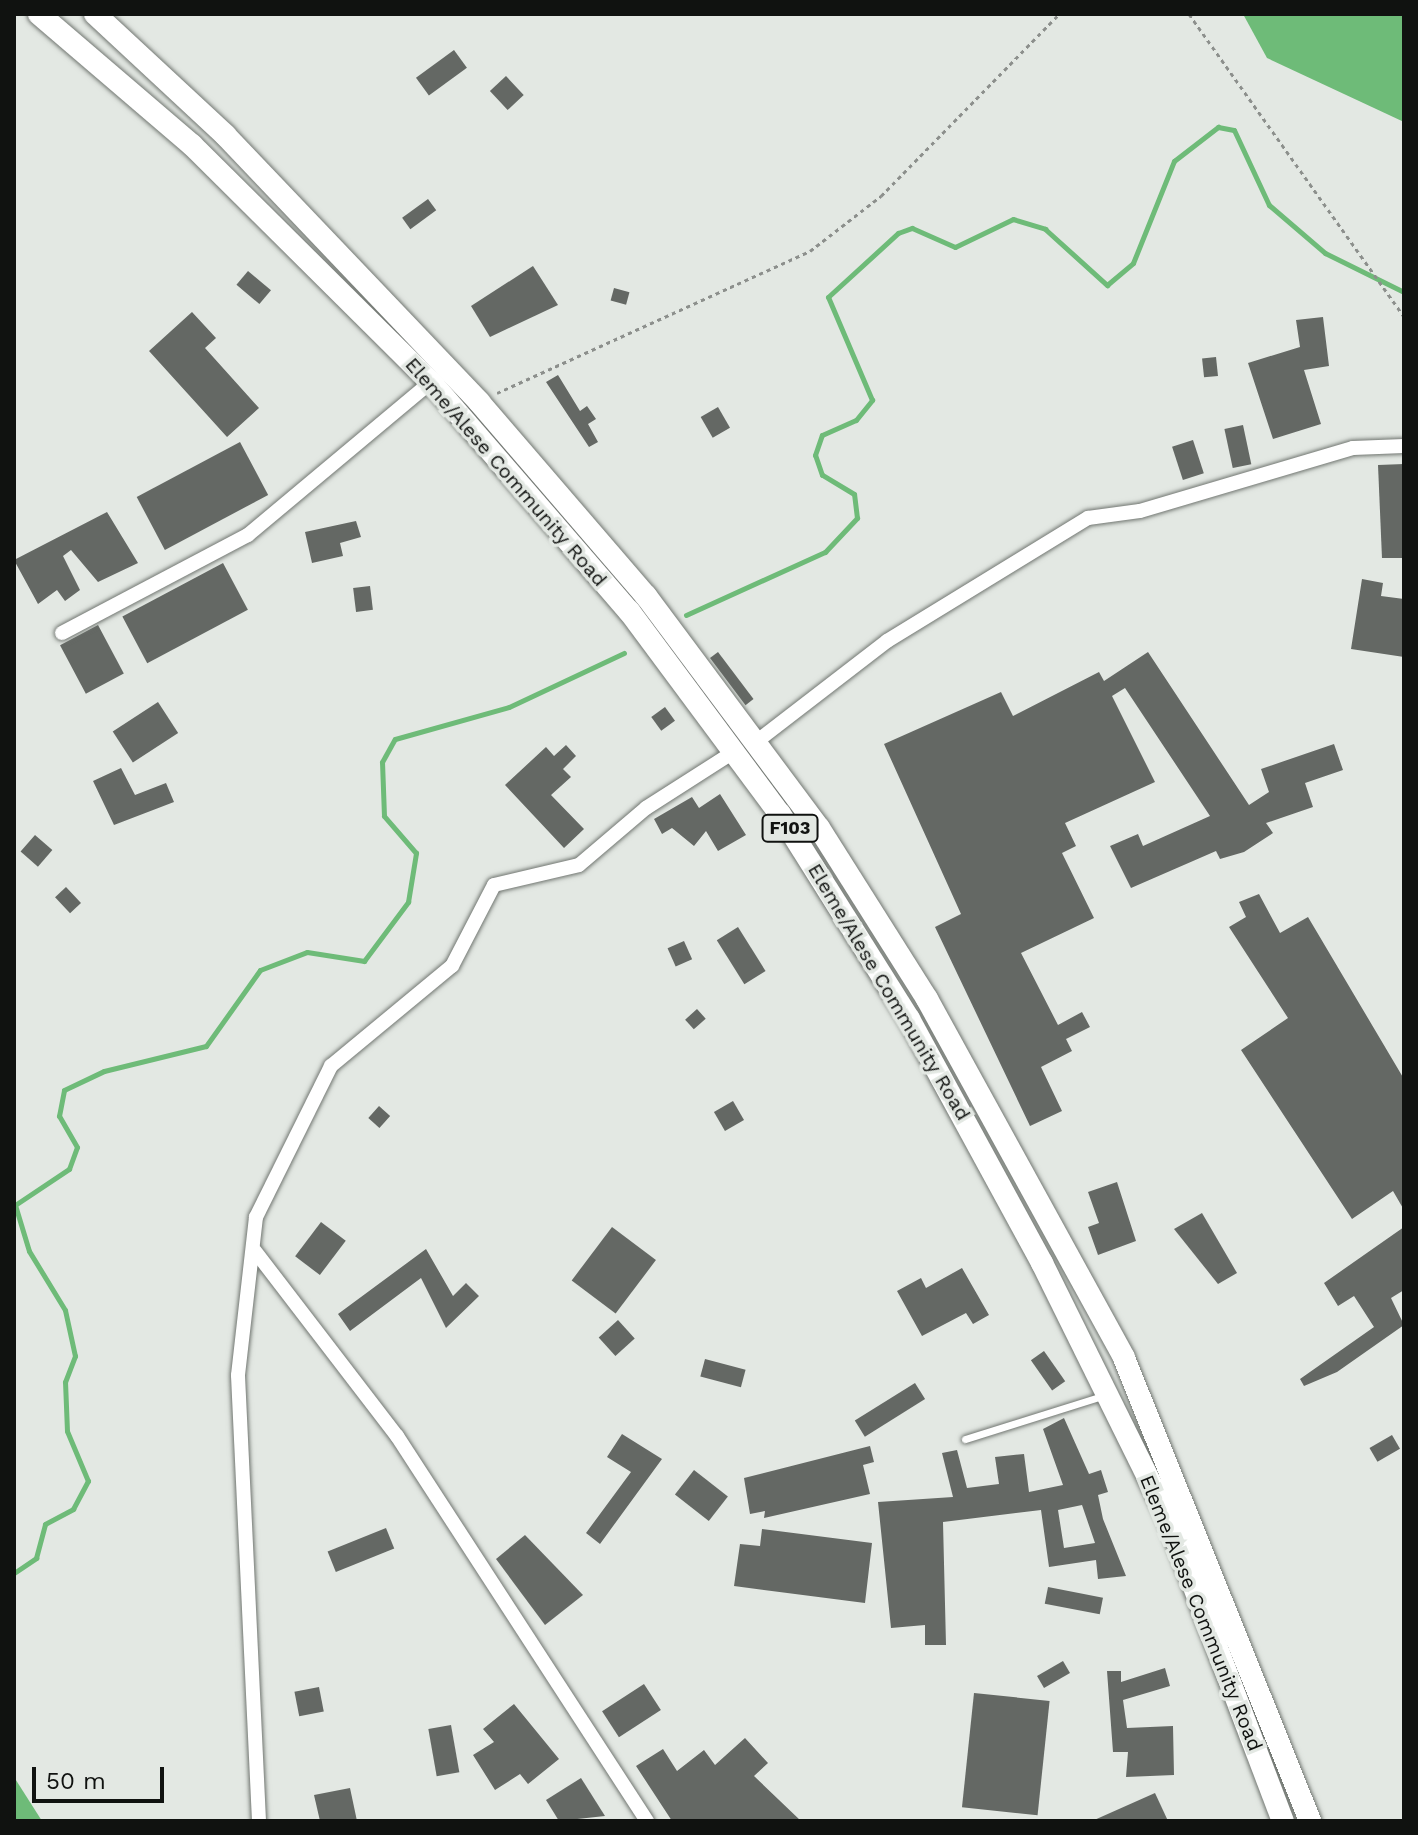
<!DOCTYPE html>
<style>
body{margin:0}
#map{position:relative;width:1418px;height:1835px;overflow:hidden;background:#e3e8e3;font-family:"Work Sans",sans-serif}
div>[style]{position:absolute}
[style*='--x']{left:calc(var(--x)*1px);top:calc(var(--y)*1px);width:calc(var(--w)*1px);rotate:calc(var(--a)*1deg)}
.water>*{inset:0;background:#6ebb78}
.stream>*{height:5px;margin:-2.5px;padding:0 2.5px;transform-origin:2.5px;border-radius:2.5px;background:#6ebb78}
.building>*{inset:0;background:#646864;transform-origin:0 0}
.path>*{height:3px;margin-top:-1.5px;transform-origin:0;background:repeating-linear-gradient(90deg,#8c8f8c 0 4px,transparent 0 8px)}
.roads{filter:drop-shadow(0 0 2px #717671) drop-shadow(0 0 2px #717671)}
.service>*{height:7px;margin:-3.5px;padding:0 3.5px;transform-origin:3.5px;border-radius:3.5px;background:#fff}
.minor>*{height:14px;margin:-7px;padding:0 7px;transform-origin:7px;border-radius:7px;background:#fff}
.primary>*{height:22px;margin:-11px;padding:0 11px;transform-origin:11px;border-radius:11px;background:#fff}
span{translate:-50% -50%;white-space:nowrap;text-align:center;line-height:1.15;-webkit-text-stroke:7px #e3e8e3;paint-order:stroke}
.shield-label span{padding:2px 6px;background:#e3e8e3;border:2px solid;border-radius:6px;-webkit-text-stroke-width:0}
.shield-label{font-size:18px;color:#101210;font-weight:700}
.street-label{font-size:20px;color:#101210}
.frame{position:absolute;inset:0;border:16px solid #101210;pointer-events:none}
.scale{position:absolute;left:32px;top:1767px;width:132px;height:36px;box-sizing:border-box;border:4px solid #101210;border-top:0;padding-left:10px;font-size:24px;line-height:28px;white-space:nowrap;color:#101210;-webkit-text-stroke:6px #e3e8e3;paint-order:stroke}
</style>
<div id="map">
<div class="water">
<div style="clip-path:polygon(1243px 14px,1404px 14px,1404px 122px,1267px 58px)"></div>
<div style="clip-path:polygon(14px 1777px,42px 1821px,14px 1821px)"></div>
</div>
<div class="stream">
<div style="--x:686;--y:615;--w:153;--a:-24.4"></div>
<div style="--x:825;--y:552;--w:47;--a:-46.7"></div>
<div style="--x:857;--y:518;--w:24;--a:-97"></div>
<div style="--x:854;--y:494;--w:37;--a:-149"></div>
<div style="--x:822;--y:475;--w:21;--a:-109"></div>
<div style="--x:815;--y:455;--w:21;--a:-71"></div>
<div style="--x:822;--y:435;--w:37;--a:-24"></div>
<div style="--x:856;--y:420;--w:26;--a:-51"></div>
<div style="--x:872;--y:400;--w:112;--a:-113.1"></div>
<div style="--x:828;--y:297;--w:95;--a:-42.4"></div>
<div style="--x:898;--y:233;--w:15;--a:-20"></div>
<div style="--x:912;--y:228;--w:47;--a:23.8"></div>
<div style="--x:955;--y:247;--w:64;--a:-25.8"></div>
<div style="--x:1013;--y:219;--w:34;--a:17"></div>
<div style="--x:1045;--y:229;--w:84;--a:42.1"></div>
<div style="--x:1107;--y:285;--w:34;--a:-40"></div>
<div style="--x:1133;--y:263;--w:110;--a:-68.1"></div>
<div style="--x:1174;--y:161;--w:56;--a:-37.7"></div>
<div style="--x:1218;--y:127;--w:16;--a:11"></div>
<div style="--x:1234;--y:130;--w:83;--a:65"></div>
<div style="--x:1269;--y:205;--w:74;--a:40.6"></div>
<div style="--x:1325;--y:253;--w:88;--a:26.3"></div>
<div style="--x:14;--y:1573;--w:27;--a:-34"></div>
<div style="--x:36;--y:1558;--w:35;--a:-75"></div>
<div style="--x:45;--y:1524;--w:32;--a:-28"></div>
<div style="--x:73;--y:1509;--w:32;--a:-62"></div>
<div style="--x:88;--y:1481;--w:54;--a:-112.8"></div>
<div style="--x:67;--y:1431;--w:49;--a:-92.3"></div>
<div style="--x:65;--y:1382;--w:28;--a:-69"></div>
<div style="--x:75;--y:1356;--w:47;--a:-102.3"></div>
<div style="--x:65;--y:1310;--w:69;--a:-121.4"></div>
<div style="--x:29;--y:1251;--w:48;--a:-106.9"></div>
<div style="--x:15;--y:1205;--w:65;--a:-33.7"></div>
<div style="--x:69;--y:1169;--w:23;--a:-70"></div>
<div style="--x:77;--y:1147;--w:36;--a:-120"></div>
<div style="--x:59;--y:1116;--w:26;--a:-79"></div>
<div style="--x:64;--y:1090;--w:44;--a:-25.4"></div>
<div style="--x:104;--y:1071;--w:105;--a:-13.8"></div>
<div style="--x:206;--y:1046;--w:93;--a:-54.6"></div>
<div style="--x:260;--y:970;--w:50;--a:-21"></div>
<div style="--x:307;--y:952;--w:58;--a:9"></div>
<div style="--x:364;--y:961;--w:74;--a:-53.3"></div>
<div style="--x:408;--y:902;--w:50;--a:-80.7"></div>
<div style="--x:416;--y:853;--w:49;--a:-130.9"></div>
<div style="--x:384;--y:816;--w:54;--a:-92.1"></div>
<div style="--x:382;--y:762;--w:26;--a:-61"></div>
<div style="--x:395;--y:739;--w:118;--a:-15.7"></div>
<div style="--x:509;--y:707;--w:127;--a:-25.2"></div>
</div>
<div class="building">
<div style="left:454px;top:50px;width:22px;height:47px;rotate:54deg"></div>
<div style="left:506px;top:76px;width:26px;height:22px;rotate:47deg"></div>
<div style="left:428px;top:199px;width:14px;height:32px;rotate:54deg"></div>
<div style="clip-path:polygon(533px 266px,558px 305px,490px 337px,471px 306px)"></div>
<div style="left:248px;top:271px;width:30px;height:18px;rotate:40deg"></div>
<div style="left:614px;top:288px;width:16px;height:13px;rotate:15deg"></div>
<div style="clip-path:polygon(192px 312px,216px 338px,205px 348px,259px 408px,227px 437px,149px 351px)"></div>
<div style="clip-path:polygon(1323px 317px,1329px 366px,1304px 370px,1321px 424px,1273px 439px,1248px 363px,1300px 347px,1296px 320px)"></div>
<div style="left:1216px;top:357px;width:19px;height:14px;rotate:84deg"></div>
<div style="clip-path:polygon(558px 375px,580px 411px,587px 406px,596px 419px,588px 424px,598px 442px,589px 447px,546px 382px)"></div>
<div style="left:718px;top:407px;width:24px;height:20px;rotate:60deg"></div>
<div style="left:1243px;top:425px;width:40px;height:19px;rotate:78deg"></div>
<div style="left:1193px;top:440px;width:35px;height:22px;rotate:72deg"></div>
<div style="left:240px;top:442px;width:60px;height:117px;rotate:62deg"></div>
<div style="clip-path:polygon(1404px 464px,1404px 558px,1382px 558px,1378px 465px)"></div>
<div style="clip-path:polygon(107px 512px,138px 563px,98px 582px,71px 550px,63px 556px,80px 590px,65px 601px,57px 590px,38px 604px,14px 560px)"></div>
<div style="clip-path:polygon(356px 521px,361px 537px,340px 543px,343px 556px,312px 563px,305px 532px)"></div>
<div style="left:223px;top:563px;width:53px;height:114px;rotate:62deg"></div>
<div style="clip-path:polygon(1362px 579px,1383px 583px,1381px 596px,1404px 599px,1404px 657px,1351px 649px)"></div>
<div style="left:370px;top:586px;width:24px;height:17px;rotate:83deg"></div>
<div style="left:98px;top:625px;width:55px;height:43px;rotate:62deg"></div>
<div style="left:718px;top:652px;width:59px;height:10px;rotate:53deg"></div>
<div style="clip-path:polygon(1148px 652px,1249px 805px,1269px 792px,1261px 769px,1334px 744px,1343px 770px,1305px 783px,1313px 807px,1266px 823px,1273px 833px,1244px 852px,1220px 859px,1216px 851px,1131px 888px,1110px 846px,1138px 834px,1143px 846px,1210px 816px,1125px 688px,1112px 696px,1155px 782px,1065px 823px,1076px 846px,1062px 853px,1094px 918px,1021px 953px,1058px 1025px,1082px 1012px,1090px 1027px,1066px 1039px,1072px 1051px,1041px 1067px,1062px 1111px,1030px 1126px,935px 927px,961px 914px,884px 744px,1001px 692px,1013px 716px,1099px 672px,1104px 681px)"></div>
<div style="left:158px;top:702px;width:37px;height:54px;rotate:57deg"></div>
<div style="left:665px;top:707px;width:17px;height:17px;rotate:54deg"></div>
<div style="clip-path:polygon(566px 745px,576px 756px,563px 769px,571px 777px,551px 795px,584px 829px,564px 848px,505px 785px,546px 747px,554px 756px)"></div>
<div style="clip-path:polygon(121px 768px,135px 795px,166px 783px,174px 802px,114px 825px,93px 781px)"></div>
<div style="clip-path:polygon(720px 794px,746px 835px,718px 851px,706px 831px,694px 846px,672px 828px,662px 834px,654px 819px,692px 797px,699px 808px)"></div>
<div style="left:35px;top:835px;width:23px;height:22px;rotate:41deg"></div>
<div style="left:66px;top:887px;width:22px;height:15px;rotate:47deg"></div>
<div style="clip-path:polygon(1259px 894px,1280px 933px,1308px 917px,1404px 1079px,1404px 1210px,1393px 1191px,1352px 1219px,1241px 1050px,1288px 1018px,1229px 927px,1246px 917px,1239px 902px)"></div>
<div style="left:738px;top:927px;width:52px;height:25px;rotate:58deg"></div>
<div style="left:684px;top:941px;width:20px;height:18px;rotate:66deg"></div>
<div style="left:697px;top:1009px;width:13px;height:16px;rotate:48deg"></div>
<div style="left:733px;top:1101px;width:22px;height:22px;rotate:60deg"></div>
<div style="left:379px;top:1106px;width:15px;height:16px;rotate:42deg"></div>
<div style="clip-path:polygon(1117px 1182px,1136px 1241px,1098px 1255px,1088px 1227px,1099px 1223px,1088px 1192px)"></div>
<div style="clip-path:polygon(1202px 1213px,1237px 1273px,1218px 1284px,1174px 1229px)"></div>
<div style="left:321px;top:1222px;width:31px;height:43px;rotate:37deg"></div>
<div style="left:612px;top:1227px;width:55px;height:67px;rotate:37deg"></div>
<div style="clip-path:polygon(1404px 1227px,1404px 1290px,1391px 1298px,1404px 1325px,1337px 1372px,1304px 1386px,1300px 1379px,1374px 1327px,1354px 1296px,1338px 1306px,1324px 1283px)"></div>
<div style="clip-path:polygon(426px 1249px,453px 1296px,466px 1283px,479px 1296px,446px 1328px,421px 1278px,350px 1331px,338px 1314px)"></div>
<div style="clip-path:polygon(962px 1268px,989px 1315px,973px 1324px,966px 1313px,922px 1336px,897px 1291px,921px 1278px,926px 1288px)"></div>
<div style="left:618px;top:1320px;width:25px;height:26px;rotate:48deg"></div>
<div style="left:1044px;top:1351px;width:37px;height:16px;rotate:55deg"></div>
<div style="left:705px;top:1359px;width:42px;height:18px;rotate:15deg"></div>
<div style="left:915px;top:1383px;width:19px;height:71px;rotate:58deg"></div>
<div style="clip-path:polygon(evenodd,1064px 1418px,1089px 1474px,1101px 1470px,1108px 1492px,1098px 1495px,1103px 1519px,1126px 1576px,1098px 1579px,1096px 1560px,1049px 1567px,1041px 1510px,943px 1522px,946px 1645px,925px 1645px,925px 1625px,891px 1628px,878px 1502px,953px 1497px,942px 1453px,957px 1450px,967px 1488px,999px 1484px,995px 1457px,1024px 1454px,1029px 1492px,1063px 1485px,1043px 1429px,1064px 1418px,1082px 1505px,1095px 1543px,1064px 1548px,1058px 1510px,1082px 1505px)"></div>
<div style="clip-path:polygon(622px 1434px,662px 1459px,600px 1544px,586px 1533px,631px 1472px,607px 1457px)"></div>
<div style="left:1392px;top:1435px;width:16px;height:26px;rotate:60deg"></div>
<div style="clip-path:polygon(870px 1446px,874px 1462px,863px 1465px,870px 1494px,764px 1518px,765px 1511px,750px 1514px,744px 1478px)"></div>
<div style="left:694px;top:1470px;width:43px;height:31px;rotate:38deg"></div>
<div style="left:386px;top:1528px;width:22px;height:63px;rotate:68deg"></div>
<div style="clip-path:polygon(762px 1529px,872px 1543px,865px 1603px,734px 1586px,740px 1544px,760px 1546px)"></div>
<div style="clip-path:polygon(525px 1535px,583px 1595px,545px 1625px,496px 1559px)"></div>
<div style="left:1048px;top:1587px;width:56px;height:17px;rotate:11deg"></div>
<div style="left:1063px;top:1661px;width:14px;height:30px;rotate:60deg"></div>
<div style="clip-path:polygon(1165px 1668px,1170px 1686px,1123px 1700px,1127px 1728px,1173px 1726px,1174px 1775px,1126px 1777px,1128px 1752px,1113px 1752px,1107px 1671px,1121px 1671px,1121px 1682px)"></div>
<div style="left:644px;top:1684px;width:31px;height:50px;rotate:57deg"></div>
<div style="left:319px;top:1687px;width:25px;height:25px;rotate:79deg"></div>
<div style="left:974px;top:1693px;width:76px;height:115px;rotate:6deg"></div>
<div style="clip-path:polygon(514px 1704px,559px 1759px,528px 1784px,520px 1774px,495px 1790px,473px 1755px,494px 1742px,483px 1729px)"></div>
<div style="left:451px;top:1725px;width:48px;height:23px;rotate:80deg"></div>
<div style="clip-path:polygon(745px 1738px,768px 1763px,754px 1776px,801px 1821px,672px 1821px,636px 1766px,663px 1749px,677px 1771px,704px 1750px,715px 1765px)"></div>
<div style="clip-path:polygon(581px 1778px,605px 1816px,559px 1821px,546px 1800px)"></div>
<div style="clip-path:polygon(350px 1788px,357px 1821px,320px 1821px,314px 1795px)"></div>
<div style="clip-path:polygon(1155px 1793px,1168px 1821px,1092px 1821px)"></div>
</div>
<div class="path">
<div style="--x:1189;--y:14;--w:371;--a:54.6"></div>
<div style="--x:497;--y:393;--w:344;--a:-24.4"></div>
<div style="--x:810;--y:251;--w:90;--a:-37.8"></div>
<div style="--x:881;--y:196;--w:255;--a:-45.6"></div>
</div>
<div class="roads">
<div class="service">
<div style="--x:965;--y:1439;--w:147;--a:-17.4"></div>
</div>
<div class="minor">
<div style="--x:62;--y:633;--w:210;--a:-27.8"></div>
<div style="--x:248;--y:535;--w:239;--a:-39.9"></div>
<div style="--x:756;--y:742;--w:165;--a:-37.6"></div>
<div style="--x:887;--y:641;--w:236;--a:-31.5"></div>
<div style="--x:1088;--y:518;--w:52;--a:-7.7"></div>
<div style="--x:1140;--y:511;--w:222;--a:-16.5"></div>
<div style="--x:1353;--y:448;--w:51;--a:-2.2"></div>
<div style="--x:255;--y:1251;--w:233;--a:52.5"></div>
<div style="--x:397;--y:1436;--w:459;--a:57"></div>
<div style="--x:259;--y:1821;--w:446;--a:-92.7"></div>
<div style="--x:238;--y:1375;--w:159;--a:-83.5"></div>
<div style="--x:256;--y:1217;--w:169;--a:-63.6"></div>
<div style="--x:331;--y:1066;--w:157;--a:-39.6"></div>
<div style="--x:452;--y:966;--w:91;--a:-62.6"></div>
<div style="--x:494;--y:885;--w:87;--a:-13.2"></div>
<div style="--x:579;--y:865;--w:88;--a:-40.4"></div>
<div style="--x:646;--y:808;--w:106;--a:-32.6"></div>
</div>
<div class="primary">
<div style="--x:39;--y:14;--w:201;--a:40.6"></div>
<div style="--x:192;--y:145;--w:337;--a:44.8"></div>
<div style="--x:431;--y:382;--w:303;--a:49.2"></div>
<div style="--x:629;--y:611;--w:253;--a:53.4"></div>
<div style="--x:780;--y:814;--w:242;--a:57.8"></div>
<div style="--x:909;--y:1019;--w:278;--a:61.4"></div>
<div style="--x:1042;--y:1263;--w:282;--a:63.7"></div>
<div style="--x:1167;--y:1516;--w:326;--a:69.2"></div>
<div style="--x:95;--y:14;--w:178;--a:42.9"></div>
<div style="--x:225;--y:135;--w:369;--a:46.4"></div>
<div style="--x:479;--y:402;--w:256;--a:49.3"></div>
<div style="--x:646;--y:596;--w:289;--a:53.3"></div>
<div style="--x:819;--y:828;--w:202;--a:57.7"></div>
<div style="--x:927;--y:999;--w:409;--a:61.2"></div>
<div style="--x:1124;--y:1358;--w:499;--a:68.1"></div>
</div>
</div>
<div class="shield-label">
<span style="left:790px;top:828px">F103</span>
</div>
<div class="street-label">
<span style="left:506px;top:472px;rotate:49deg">Eleme/Alese Community Road</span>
<span style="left:889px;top:992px;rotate:59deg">Eleme/Alese Community Road</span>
<span style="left:1201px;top:1613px;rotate:68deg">Eleme/Alese Community Road</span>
</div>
<div class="frame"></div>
<div class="scale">50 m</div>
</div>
